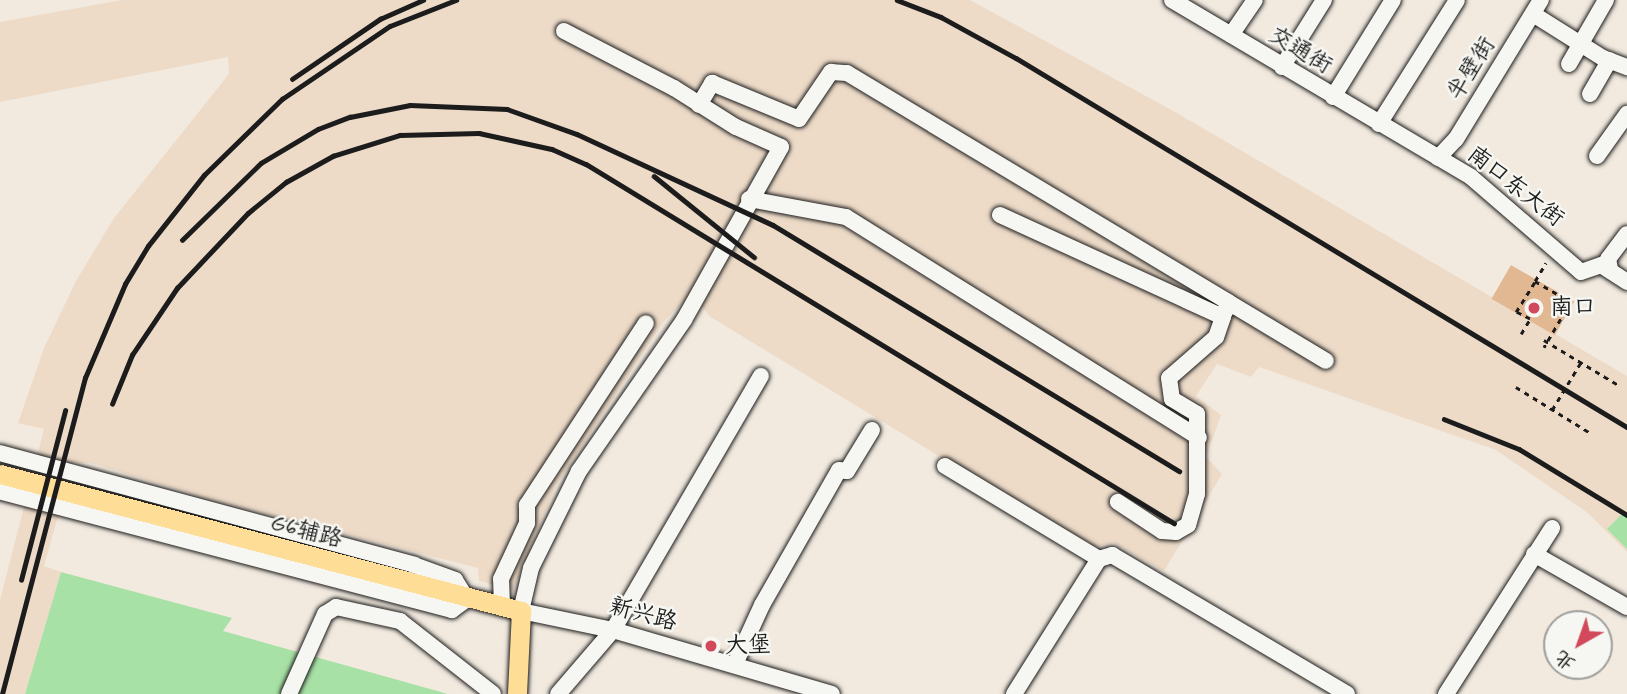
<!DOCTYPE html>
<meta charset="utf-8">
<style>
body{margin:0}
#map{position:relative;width:1627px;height:694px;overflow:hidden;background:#f2eadf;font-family:Mynerve,"LXGW WenKai TC",sans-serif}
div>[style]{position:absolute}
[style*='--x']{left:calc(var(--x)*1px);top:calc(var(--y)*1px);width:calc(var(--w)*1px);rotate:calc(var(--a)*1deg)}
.built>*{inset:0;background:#eddbc8}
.green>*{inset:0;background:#a8e1a6}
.building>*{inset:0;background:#e2b893;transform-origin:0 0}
.path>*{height:2.5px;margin-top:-1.25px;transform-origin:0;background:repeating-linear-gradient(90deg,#1c1c1c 0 5px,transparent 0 10px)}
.roads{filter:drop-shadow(0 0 2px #1c1c1c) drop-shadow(0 0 2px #1c1c1c)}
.minor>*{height:16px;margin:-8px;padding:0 8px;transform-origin:8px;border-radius:8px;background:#f6f6f2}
.major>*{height:19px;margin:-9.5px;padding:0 9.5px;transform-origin:9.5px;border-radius:9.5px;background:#fedd96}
.rail>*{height:4.5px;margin:-2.25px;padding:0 2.25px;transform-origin:2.25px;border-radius:2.25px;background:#1c1c1c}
.path-bridge>*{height:2.5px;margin-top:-1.25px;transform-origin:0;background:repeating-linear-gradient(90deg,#1c1c1c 0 5px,transparent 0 10px)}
.dots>*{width:19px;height:19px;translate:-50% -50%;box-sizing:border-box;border:4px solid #f6f6f2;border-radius:50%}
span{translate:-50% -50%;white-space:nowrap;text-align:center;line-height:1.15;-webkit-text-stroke:5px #f6f6f2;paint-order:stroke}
.street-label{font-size:23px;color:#1c1c1c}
.poi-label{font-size:23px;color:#1c1c1c}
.left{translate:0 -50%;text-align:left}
.north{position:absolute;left:1543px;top:610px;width:70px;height:70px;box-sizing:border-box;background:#f6f6f2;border:2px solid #9f9f9c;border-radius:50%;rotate:220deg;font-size:19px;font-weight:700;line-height:28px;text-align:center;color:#1c1c1c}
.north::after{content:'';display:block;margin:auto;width:24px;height:32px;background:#d1495b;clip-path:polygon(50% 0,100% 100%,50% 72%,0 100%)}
</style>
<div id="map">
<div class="built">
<div style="clip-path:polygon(122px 0,970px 0,1177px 113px,1627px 376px,1627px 552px,1588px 513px,1496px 450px,1259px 367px,1251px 377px,1217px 364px,1196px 396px,1221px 415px,1206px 457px,1222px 474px,1164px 571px,1113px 543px,1090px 548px,709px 316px,693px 293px,664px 321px,556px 486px,513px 590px,479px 581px,478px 568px,208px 499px,91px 463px,73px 463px,44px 566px,61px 572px,25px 694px,0 694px,0 600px,44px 429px,18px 423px,44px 348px,76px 281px,114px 218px,229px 74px,228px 57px,0 102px,0 22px)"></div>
</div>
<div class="green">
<div style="clip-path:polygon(1623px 513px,1627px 516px,1627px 549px,1607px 529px)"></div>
<div style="clip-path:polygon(61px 572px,232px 618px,223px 631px,448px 694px,25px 694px)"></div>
</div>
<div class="building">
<div style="left:1511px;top:265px;width:73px;height:39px;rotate:30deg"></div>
</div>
<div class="path">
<div style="--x:1535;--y:281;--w:21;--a:-59"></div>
<div style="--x:1521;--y:334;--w:17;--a:-59"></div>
<div style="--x:1530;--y:319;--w:16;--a:-153"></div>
<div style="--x:1516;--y:312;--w:36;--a:-58"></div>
<div style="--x:1535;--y:281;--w:42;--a:30.3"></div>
<div style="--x:1571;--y:302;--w:53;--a:120.4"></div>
<div style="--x:1516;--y:387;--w:89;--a:31.7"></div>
</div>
<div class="roads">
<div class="minor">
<div style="--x:1172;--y:0;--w:347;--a:30.6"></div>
<div style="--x:1471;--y:177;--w:145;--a:40.8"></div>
<div style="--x:1581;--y:272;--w:21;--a:-19"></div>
<div style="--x:1601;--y:265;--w:31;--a:33"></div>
<div style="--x:1533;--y:14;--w:83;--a:32.2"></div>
<div style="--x:1603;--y:58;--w:26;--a:21"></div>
<div style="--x:564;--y:31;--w:124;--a:27.4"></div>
<div style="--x:674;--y:88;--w:73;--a:32.2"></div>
<div style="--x:736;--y:127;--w:49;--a:24"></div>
<div style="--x:781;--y:147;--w:198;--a:119.3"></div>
<div style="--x:684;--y:320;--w:184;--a:124.8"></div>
<div style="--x:579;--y:471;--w:108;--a:116.3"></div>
<div style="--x:531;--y:568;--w:44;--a:103.1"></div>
<div style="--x:521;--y:611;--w:94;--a:11.7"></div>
<div style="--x:613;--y:630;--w:228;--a:16.3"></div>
<div style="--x:1231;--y:35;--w:42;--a:-55.6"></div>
<div style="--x:1569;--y:64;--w:74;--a:-60"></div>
<div style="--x:1282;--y:67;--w:79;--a:-57.9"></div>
<div style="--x:1590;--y:94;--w:39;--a:-60"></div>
<div style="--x:1333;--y:97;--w:114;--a:-58.3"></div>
<div style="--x:699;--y:105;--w:26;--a:-59"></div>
<div style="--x:712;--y:83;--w:94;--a:22.5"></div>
<div style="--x:799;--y:119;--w:57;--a:-55.8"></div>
<div style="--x:831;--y:72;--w:16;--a:4"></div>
<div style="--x:847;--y:73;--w:445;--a:31"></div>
<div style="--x:1379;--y:124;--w:146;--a:-57.8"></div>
<div style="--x:1597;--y:156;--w:52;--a:-54.5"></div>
<div style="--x:1438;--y:158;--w:26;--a:-47"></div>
<div style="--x:1456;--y:139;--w:163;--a:-58.6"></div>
<div style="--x:749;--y:199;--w:99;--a:10.5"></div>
<div style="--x:846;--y:217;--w:416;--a:32"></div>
<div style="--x:1000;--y:215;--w:245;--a:24.6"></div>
<div style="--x:1223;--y:317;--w:21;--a:109"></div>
<div style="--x:1216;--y:337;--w:62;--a:138.9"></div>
<div style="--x:1169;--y:378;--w:21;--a:82"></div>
<div style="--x:1172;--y:399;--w:29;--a:31"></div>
<div style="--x:1197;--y:414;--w:80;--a:90"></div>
<div style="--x:1197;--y:494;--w:32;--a:106"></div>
<div style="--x:1188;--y:525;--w:14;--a:150"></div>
<div style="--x:1176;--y:532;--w:14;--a:-176"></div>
<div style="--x:1162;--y:531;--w:53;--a:-146.6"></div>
<div style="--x:1610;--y:269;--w:10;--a:-101"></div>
<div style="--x:1608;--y:259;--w:31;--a:-53"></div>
<div style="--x:1225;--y:312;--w:10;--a:-73"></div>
<div style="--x:1228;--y:302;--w:114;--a:31"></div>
<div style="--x:0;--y:453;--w:429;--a:15.1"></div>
<div style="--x:414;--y:565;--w:44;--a:20.1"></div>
<div style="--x:455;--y:580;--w:22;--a:58"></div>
<div style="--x:467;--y:599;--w:19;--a:144"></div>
<div style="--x:452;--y:610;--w:467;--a:-165.3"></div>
<div style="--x:945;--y:466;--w:180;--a:31.1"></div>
<div style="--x:1099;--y:559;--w:14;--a:-17"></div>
<div style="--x:1112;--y:555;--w:273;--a:30.6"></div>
<div style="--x:1534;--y:554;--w:107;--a:29.7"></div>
<div style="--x:502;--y:606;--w:27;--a:-92"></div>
<div style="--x:501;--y:579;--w:62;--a:-65.1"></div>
<div style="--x:527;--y:523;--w:18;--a:-90"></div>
<div style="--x:527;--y:505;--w:217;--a:-56.8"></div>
<div style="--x:735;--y:664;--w:65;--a:-65.4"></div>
<div style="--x:762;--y:605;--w:155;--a:-60.3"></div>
<div style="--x:839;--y:470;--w:8;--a:7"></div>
<div style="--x:847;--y:471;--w:48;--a:-58.6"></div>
<div style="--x:289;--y:694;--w:88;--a:-65.8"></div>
<div style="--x:325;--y:614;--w:13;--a:-32"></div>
<div style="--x:336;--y:607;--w:66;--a:12.3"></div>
<div style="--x:400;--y:621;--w:118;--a:38.1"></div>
<div style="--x:558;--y:694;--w:84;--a:-49.3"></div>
<div style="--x:613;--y:630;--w:294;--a:-59.8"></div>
<div style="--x:1014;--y:694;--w:160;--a:-57.8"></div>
<div style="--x:1446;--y:694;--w:197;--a:-57.4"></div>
</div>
<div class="major">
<div style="--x:0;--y:474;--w:539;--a:14.73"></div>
<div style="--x:521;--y:611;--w:83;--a:92.8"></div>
</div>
</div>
<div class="rail">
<div style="--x:897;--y:0;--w:47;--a:21.1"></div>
<div style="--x:941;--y:17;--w:85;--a:28.7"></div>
<div style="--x:1016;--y:58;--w:714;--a:31.13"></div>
<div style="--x:292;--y:79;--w:107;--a:-34.3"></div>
<div style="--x:380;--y:19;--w:47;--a:-23.8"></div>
<div style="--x:654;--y:176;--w:129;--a:39"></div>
<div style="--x:182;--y:240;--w:110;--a:-44.3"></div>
<div style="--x:261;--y:163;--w:66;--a:-30.8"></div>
<div style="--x:318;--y:129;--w:34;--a:-21"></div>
<div style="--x:350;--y:117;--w:61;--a:-11.3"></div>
<div style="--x:410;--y:105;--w:97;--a:2.4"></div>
<div style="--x:507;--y:109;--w:74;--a:19.7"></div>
<div style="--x:577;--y:134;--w:216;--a:24.9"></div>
<div style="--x:773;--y:225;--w:475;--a:31.2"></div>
<div style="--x:112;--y:404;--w:53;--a:-67.8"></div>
<div style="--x:132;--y:355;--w:81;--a:-56.1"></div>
<div style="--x:177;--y:288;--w:103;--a:-46.6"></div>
<div style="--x:248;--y:213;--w:49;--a:-39.2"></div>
<div style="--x:286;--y:182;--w:54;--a:-29"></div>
<div style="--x:333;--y:156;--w:70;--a:-17.4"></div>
<div style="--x:400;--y:135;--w:79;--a:-1.5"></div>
<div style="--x:479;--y:133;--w:75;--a:12.4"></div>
<div style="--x:552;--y:149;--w:37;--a:24"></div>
<div style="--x:586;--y:164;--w:689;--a:31.41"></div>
<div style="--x:1444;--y:419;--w:81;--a:21.8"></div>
<div style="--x:1519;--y:449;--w:127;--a:31.4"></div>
<div style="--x:21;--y:580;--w:175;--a:-75.4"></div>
<div style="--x:2;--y:694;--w:327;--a:-75.3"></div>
<div style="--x:85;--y:378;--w:102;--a:-66.9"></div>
<div style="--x:125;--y:284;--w:44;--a:-58.8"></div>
<div style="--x:148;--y:246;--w:90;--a:-51.7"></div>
<div style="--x:204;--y:175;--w:109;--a:-44.3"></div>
<div style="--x:282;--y:99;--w:130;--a:-34.1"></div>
<div style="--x:390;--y:26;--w:71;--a:-21.5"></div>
</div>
<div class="path-bridge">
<div style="--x:1544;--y:340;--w:89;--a:31.2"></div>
<div style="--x:1552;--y:410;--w:56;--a:-58.9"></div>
</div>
<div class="dots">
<div style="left:1534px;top:308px;background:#d1495b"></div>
<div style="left:711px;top:646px;background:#d1495b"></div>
</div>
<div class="street-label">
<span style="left:1300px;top:51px;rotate:31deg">交通街</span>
<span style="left:1472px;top:69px;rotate:-58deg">半壁街</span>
<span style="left:1515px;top:187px;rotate:38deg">南口东大街</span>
<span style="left:306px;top:532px;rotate:14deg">G6辅路</span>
<span style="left:643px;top:615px;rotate:15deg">新兴路</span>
</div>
<div class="poi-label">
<span class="left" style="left:1550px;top:308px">南口</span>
<span class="left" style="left:725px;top:646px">大堡</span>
</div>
<div class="north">北</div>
</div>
